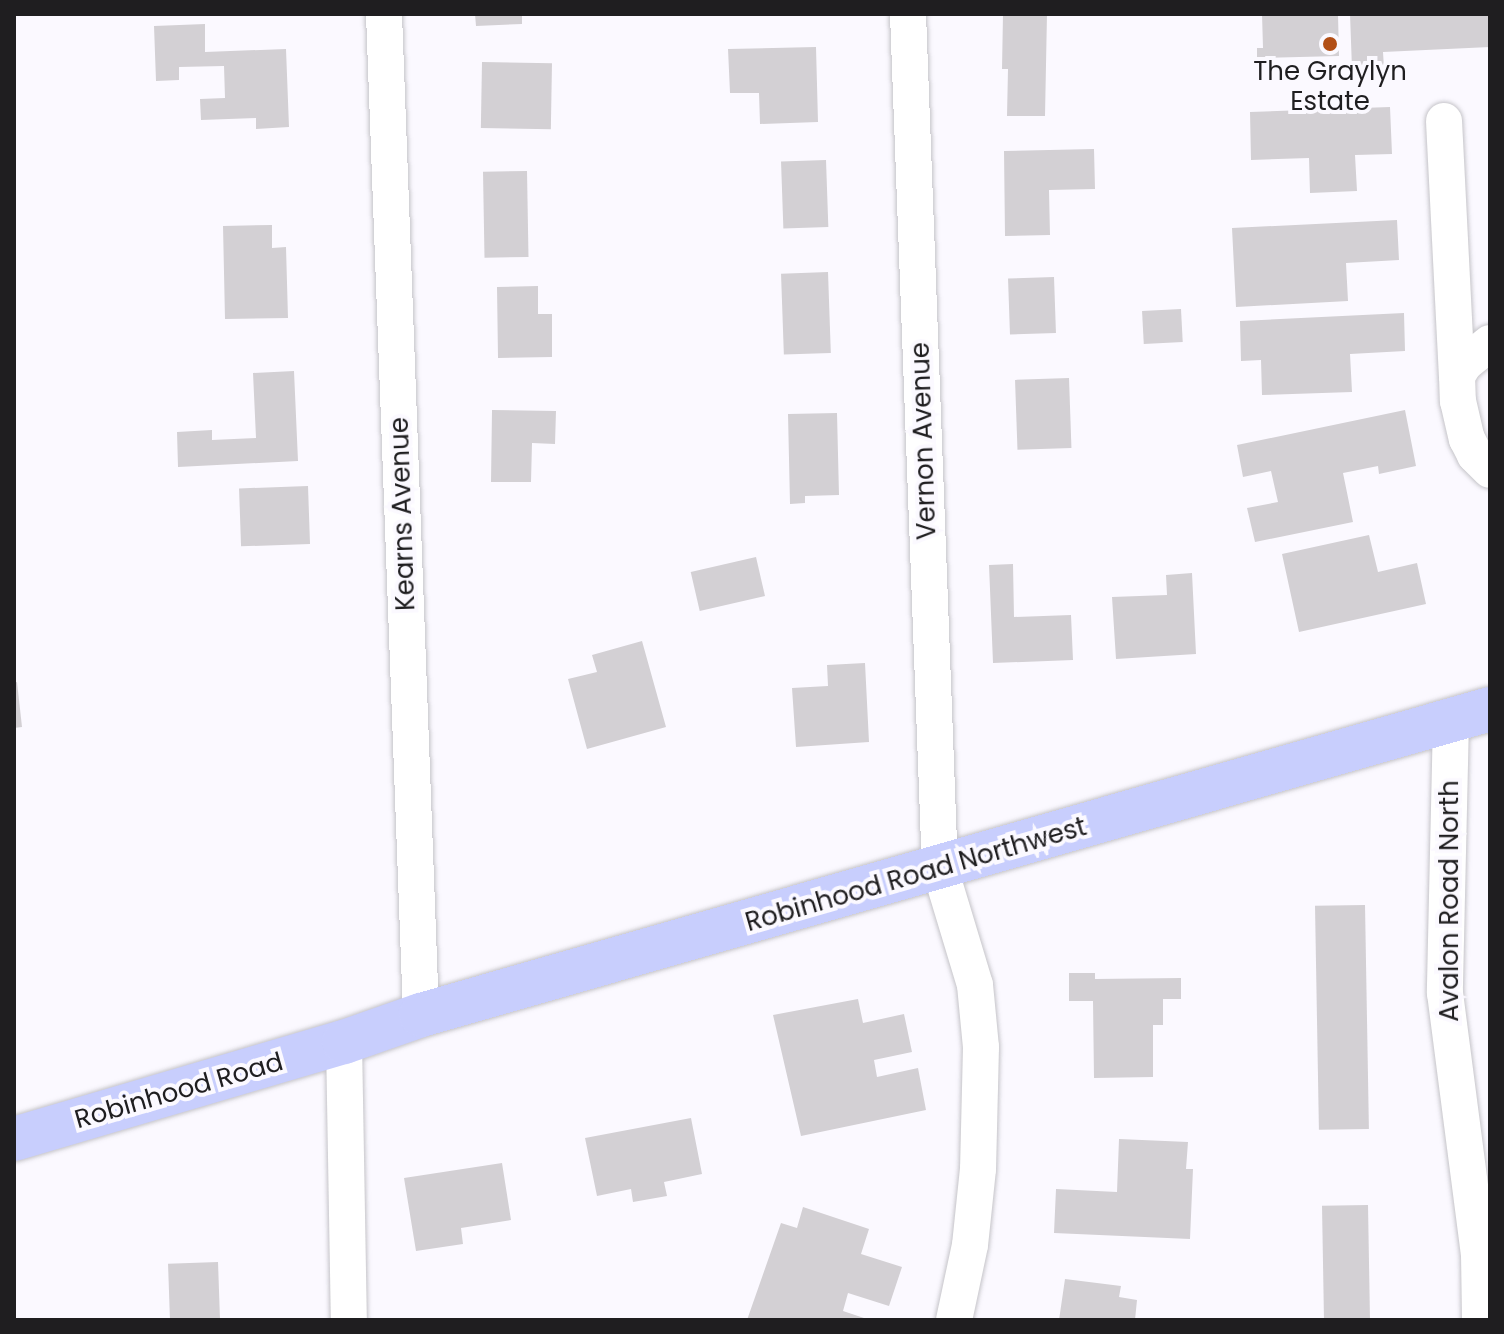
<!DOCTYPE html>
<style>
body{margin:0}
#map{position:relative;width:1504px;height:1334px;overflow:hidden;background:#fbf9ff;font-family:Poppins,sans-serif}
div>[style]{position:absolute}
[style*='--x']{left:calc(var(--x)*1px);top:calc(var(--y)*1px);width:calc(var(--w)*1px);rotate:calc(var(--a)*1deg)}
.building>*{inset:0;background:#d3d0d4;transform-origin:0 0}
.roads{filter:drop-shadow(0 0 2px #c5c4c9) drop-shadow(0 0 2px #c5c4c9)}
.street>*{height:36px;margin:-18px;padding:0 18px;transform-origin:18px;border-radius:18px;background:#fff}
.primary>*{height:44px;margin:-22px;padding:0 22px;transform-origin:22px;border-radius:22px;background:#c8cefd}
.dots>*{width:22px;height:22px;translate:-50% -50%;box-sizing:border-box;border:4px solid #fbf9ff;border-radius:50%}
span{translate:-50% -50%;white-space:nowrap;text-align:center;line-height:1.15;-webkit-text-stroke:8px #fbf9ff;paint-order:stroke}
.poi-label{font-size:26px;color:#1f1e20}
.street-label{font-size:26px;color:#1f1e20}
.frame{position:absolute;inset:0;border:16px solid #1f1e20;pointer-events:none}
</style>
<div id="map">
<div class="building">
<div style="clip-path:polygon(475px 14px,522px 14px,522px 24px,476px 26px)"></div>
<div style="clip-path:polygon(1003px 14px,1047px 14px,1045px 116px,1007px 116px,1008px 69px,1002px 69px)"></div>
<div style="clip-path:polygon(1262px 14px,1338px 14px,1339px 56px,1257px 58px,1257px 48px,1263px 48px)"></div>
<div style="clip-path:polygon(1350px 14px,1490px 14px,1490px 47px,1383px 52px,1384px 68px,1352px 69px)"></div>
<div style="clip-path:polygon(205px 24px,205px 52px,286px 49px,289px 127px,256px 129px,256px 118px,201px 120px,200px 99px,225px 98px,224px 66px,179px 67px,179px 80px,156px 81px,154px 26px)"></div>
<div style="clip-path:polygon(816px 47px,818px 122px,760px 124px,759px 93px,730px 93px,728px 49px)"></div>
<div style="left:482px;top:62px;width:70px;height:66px;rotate:1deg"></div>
<div style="clip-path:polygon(1390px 107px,1392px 154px,1355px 155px,1357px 191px,1310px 193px,1309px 158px,1251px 160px,1250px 112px)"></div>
<div style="clip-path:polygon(1094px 149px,1095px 189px,1049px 190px,1050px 235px,1005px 236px,1004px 151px)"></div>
<div style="left:826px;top:160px;width:67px;height:45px;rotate:88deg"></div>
<div style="left:527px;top:171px;width:86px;height:44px;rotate:89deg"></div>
<div style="clip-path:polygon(1397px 220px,1399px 260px,1346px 263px,1348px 301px,1236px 307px,1232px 228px)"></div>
<div style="clip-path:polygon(272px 225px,272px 248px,286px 247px,288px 318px,225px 319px,223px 226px)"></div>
<div style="left:828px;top:272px;width:81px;height:47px;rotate:88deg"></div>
<div style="left:1054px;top:277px;width:56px;height:46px;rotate:88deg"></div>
<div style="clip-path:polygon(538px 286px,538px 314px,552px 314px,552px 357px,498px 358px,497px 287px)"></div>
<div style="left:1181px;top:309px;width:33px;height:39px;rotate:87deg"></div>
<div style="clip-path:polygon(1404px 313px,1405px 351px,1350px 354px,1352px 392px,1262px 395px,1261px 360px,1241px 361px,1240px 321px)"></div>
<div style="clip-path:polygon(294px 371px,298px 461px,178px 467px,177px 432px,212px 430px,212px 440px,256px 438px,253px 373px)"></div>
<div style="left:1069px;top:378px;width:70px;height:54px;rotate:88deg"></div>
<div style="clip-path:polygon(492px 410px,556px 411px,555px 444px,532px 443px,531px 482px,491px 482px)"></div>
<div style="clip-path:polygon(1405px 410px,1416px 466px,1379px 474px,1378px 466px,1343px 473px,1353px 522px,1255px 542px,1247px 508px,1278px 502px,1271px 471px,1243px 477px,1237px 445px)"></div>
<div style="clip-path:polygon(837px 413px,839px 495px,805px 496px,805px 503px,790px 504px,788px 414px)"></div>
<div style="left:308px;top:486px;width:58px;height:69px;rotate:88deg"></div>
<div style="clip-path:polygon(1369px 535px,1378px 572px,1417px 563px,1426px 604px,1299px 632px,1282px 554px)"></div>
<div style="left:756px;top:557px;width:40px;height:67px;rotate:77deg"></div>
<div style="clip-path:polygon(1013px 564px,1014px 617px,1071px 615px,1073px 660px,993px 663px,989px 565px)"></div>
<div style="clip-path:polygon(1192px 573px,1196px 654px,1116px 659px,1112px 597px,1167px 595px,1166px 575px)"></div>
<div style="clip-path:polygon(642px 641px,666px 727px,587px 749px,568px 679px,597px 672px,592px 655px)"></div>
<div style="clip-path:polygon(865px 663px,869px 742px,796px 747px,792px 688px,828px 686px,827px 665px)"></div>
<div style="clip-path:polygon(17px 682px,22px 727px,14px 728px,14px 683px)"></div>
<div style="left:1365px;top:905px;width:224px;height:50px;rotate:89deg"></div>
<div style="clip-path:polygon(1069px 973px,1095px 973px,1095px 979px,1181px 978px,1181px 999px,1163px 999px,1163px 1025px,1153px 1025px,1153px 1077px,1094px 1078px,1093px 1001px,1069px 1001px)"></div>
<div style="clip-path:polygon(858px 999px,863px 1023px,904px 1014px,912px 1052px,874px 1060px,877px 1077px,918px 1068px,926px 1110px,801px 1136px,773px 1015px)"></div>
<div style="clip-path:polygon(691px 1118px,702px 1174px,664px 1182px,667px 1196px,633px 1202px,631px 1189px,597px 1196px,585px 1138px)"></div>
<div style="clip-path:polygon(1119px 1139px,1188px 1142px,1186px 1169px,1193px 1169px,1190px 1239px,1054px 1233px,1056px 1189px,1117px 1192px)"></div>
<div style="clip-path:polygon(502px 1163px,511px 1220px,461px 1228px,463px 1244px,416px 1251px,404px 1178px)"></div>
<div style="left:1368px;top:1205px;width:115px;height:46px;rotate:89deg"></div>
<div style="clip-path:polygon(803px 1207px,869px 1229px,861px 1254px,902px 1267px,889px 1306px,848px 1293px,843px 1311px,870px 1320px,747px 1320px,781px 1223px,797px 1228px)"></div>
<div style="left:218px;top:1262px;width:58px;height:50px;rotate:88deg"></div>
<div style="clip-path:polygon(1065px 1279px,1121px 1286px,1119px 1297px,1137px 1300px,1135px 1320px,1059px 1320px)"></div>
</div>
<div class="roads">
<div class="street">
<div style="--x:384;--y:14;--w:1002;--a:87.88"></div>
<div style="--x:908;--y:14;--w:856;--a:87.86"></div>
<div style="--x:940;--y:869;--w:121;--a:73.2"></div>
<div style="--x:975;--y:985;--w:62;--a:84.5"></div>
<div style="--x:981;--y:1047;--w:122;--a:91.4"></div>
<div style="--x:978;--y:1169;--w:76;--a:96"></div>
<div style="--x:970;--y:1245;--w:77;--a:102"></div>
<div style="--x:1444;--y:121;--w:255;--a:87.1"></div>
<div style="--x:1490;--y:343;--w:32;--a:141"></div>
<div style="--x:1465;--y:363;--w:15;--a:122"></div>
<div style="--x:1457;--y:376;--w:25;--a:88"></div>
<div style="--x:1458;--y:401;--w:39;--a:77"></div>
<div style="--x:1467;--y:439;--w:18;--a:63"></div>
<div style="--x:1475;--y:455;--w:21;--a:45"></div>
<div style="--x:1451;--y:720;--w:273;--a:91.3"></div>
<div style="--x:1445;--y:993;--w:263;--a:82.6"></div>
<div style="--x:1479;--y:1254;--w:66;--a:89.1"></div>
<div style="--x:344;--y:1042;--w:278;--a:89"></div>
</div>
<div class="primary">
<div style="--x:14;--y:1139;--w:344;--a:-16.4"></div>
<div style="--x:344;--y:1042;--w:82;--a:-19.3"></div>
<div style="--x:421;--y:1015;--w:1112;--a:-15.97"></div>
</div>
</div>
<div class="dots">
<div style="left:1330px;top:44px;background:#b24f16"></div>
</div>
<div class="poi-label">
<span style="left:1330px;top:87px">The Graylyn<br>Estate</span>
</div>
<div class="street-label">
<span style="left:924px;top:441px;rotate:-92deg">Vernon Avenue</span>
<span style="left:403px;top:514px;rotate:-92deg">Kearns Avenue</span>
<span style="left:916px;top:875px;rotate:-16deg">Robinhood Road Northwest</span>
<span style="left:1450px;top:901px;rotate:-90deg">Avalon Road North</span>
<span style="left:179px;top:1091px;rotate:-16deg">Robinhood Road</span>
</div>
<div class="frame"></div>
</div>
